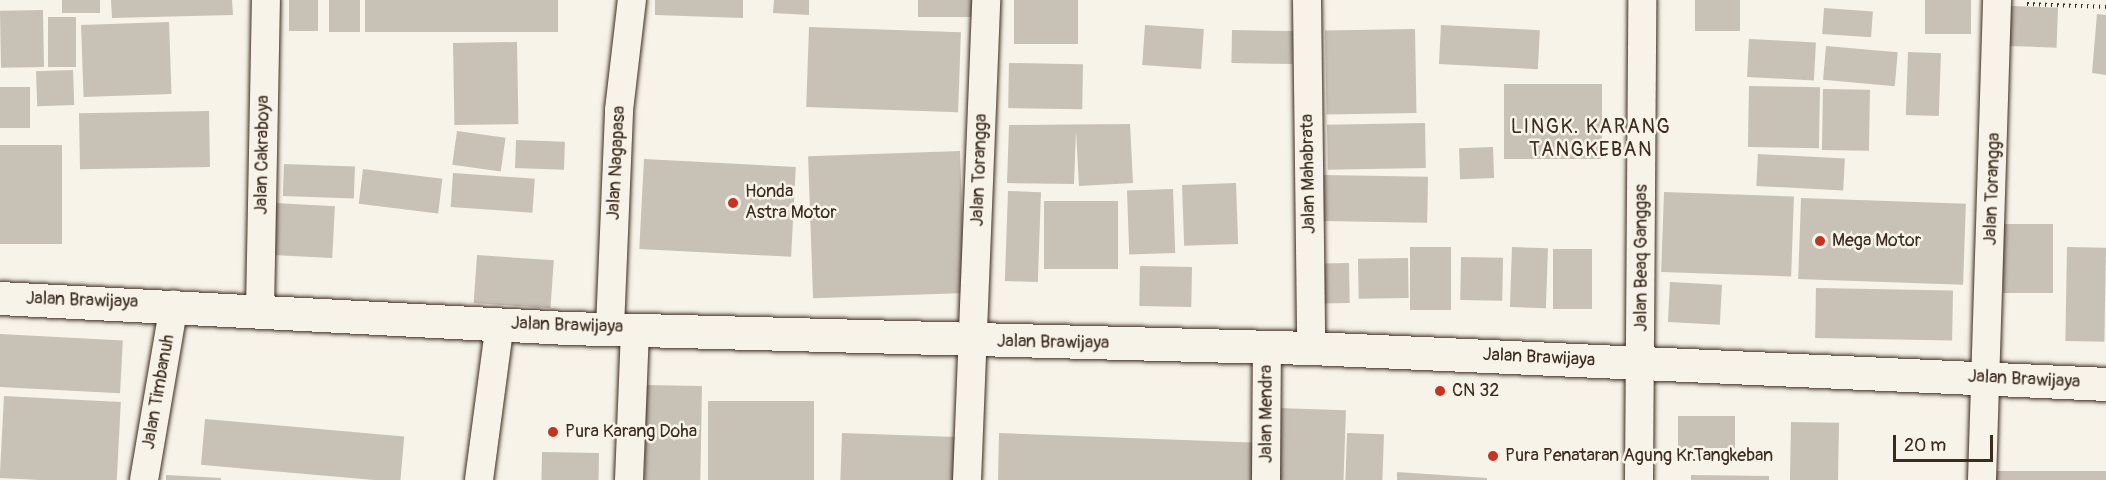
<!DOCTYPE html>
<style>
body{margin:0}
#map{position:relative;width:2106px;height:480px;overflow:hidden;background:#f7f3e8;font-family:Pangolin,sans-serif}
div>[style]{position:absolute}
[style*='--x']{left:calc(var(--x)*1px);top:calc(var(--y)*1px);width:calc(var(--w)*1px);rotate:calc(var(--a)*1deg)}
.building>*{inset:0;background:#c8c1b6;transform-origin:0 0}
.path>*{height:4px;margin-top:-2px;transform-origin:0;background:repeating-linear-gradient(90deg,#3b2a1e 0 1.5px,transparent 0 6px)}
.roads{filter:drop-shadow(0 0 2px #3b2a1e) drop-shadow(0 0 2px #3b2a1e)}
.street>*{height:28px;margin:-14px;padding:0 14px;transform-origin:14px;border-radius:14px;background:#f7f3e8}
.primary>*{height:33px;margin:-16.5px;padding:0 16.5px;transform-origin:16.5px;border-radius:16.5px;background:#f7f3e8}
.dots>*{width:16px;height:16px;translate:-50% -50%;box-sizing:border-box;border:3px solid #f7f3e8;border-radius:50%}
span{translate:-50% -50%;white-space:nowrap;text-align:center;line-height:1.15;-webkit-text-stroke:5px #f7f3e8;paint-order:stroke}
.street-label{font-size:18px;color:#3b2a1e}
.poi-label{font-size:18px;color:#3b2a1e}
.left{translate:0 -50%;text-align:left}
.neighbourhood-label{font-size:20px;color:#3b2a1e;letter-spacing:1.5px}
.scale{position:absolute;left:1893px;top:435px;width:100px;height:27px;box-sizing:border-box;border:3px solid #3b2a1e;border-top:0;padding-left:8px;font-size:18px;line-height:21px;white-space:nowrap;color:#3b2a1e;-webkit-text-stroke:4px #f7f3e8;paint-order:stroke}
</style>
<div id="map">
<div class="building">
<div style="left:62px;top:0;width:38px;height:13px"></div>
<div style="clip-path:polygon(111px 0,232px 0,233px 15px,112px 18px)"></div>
<div style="left:289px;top:0;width:29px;height:31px"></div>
<div style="left:329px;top:0;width:31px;height:32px"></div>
<div style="left:365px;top:0;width:193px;height:32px"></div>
<div style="clip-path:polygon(655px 0,743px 0,743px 18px,655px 15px)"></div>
<div style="clip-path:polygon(774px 0,809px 0,809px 15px,773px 13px)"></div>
<div style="left:918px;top:0;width:54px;height:17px"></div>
<div style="left:1014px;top:0;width:64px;height:44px"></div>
<div style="left:1695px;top:0;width:45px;height:31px"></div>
<div style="left:1925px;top:0;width:46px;height:34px"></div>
<div style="left:2010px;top:6px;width:48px;height:40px;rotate:2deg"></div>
<div style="left:1824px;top:8px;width:49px;height:26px;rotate:4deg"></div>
<div style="left:43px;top:10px;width:57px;height:43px;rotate:89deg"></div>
<div style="clip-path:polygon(2097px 14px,2106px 15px,2106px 75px,2092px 73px)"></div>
<div style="left:48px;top:17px;width:28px;height:50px"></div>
<div style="left:169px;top:22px;width:72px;height:88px;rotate:88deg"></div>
<div style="left:1145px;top:25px;width:59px;height:40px;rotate:4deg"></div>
<div style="left:1441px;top:25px;width:99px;height:39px;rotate:3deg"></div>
<div style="left:809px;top:27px;width:152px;height:80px;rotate:2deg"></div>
<div style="left:1415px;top:29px;width:84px;height:90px;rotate:89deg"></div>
<div style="left:1232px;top:30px;width:61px;height:33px;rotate:1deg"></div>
<div style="left:1749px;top:39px;width:67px;height:38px;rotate:3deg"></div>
<div style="left:517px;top:42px;width:82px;height:64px;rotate:89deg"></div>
<div style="left:1826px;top:46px;width:72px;height:34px;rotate:5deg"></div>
<div style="left:1908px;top:52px;width:33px;height:63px;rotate:2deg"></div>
<div style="left:1009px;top:63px;width:74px;height:45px;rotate:1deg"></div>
<div style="left:73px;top:70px;width:35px;height:37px;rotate:88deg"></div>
<div style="left:1602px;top:84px;width:75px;height:98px;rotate:90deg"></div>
<div style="left:1749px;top:86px;width:71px;height:61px;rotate:1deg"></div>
<div style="left:0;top:87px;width:30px;height:41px"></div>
<div style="left:1823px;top:89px;width:47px;height:61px;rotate:1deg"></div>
<div style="left:209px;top:111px;width:56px;height:130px;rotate:89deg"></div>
<div style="left:1425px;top:123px;width:45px;height:98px;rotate:89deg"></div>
<div style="clip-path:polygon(1130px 124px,1133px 183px,1079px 186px,1076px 131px,1074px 184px,1007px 183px,1009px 125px)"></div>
<div style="left:457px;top:131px;width:49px;height:34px;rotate:8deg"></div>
<div style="left:516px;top:140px;width:49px;height:28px;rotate:2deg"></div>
<div style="left:0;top:145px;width:62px;height:99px"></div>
<div style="left:1493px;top:147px;width:31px;height:34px;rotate:88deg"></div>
<div style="left:960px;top:151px;width:142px;height:152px;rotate:88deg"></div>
<div style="left:1758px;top:154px;width:87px;height:32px;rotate:3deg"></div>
<div style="left:644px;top:159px;width:152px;height:90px;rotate:3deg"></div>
<div style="left:284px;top:164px;width:71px;height:32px;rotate:2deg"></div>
<div style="left:363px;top:169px;width:80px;height:35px;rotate:7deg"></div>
<div style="left:453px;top:173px;width:82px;height:34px;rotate:4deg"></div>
<div style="left:1323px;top:175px;width:105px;height:46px;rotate:1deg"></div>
<div style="left:1236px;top:183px;width:61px;height:54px;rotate:88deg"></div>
<div style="left:1173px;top:189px;width:64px;height:46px;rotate:88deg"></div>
<div style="left:1008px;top:191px;width:33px;height:90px;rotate:2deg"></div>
<div style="left:1664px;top:192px;width:130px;height:80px;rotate:2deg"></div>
<div style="left:1801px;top:198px;width:165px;height:81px;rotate:2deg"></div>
<div style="left:1044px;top:201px;width:74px;height:68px"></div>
<div style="left:275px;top:203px;width:60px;height:52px;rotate:3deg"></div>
<div style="left:2003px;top:224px;width:50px;height:69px"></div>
<div style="left:1410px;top:247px;width:41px;height:63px"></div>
<div style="left:1512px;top:247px;width:36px;height:60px;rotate:2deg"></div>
<div style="left:2067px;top:247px;width:39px;height:94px;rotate:1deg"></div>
<div style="left:1553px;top:249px;width:39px;height:60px"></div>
<div style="left:477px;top:255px;width:77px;height:48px;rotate:4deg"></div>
<div style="left:1461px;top:257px;width:42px;height:43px;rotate:1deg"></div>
<div style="left:1408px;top:258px;width:40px;height:50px;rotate:89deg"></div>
<div style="left:1349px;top:263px;width:40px;height:28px;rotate:89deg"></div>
<div style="left:1140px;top:266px;width:52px;height:40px;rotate:1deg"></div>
<div style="left:1670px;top:282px;width:52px;height:40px;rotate:3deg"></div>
<div style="left:1816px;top:288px;width:137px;height:50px;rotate:1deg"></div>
<div style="left:0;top:334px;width:123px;height:53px;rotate:3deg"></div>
<div style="left:646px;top:385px;width:56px;height:95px;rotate:1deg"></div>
<div style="left:4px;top:396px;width:117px;height:82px;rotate:3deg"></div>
<div style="left:708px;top:401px;width:106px;height:79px"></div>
<div style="left:1278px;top:408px;width:68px;height:72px;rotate:2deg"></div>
<div style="left:1678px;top:416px;width:57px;height:32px"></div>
<div style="left:205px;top:419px;width:200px;height:46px;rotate:5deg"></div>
<div style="left:1791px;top:422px;width:48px;height:58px;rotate:1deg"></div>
<div style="left:842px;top:433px;width:115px;height:47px;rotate:2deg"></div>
<div style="clip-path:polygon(999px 433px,1264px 443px,1263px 480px,998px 480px)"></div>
<div style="left:1347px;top:433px;width:37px;height:47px;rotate:2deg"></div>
<div style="left:542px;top:452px;width:57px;height:28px;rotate:1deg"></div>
<div style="left:1988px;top:471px;width:118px;height:9px"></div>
<div style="clip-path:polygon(1397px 472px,1487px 478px,1487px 480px,1397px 480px)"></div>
<div style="clip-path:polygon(166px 475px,221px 478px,221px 480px,166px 480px)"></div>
<div style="clip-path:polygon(1691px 475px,1769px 476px,1769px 480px,1691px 480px)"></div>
</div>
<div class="path">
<div style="--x:2027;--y:4;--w:79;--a:2.2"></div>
</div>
<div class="roads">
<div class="street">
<div style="--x:1307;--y:0;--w:348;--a:89.3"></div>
<div style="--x:260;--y:309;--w:309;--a:-88.9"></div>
<div style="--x:610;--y:328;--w:218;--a:-87.6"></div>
<div style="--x:619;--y:110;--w:111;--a:-83.3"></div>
<div style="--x:144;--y:480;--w:178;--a:-80.3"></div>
<div style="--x:479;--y:480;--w:158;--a:-82.4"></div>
<div style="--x:629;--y:480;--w:151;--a:-87.7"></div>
<div style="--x:967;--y:480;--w:480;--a:-87.7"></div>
<div style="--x:1266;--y:480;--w:132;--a:-89.6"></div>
<div style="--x:1639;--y:480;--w:480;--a:-89.6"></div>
<div style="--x:1982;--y:480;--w:480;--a:-88.2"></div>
</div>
<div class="primary">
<div style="--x:0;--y:298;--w:568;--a:3.03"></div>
<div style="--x:567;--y:328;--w:744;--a:1.54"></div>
<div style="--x:1311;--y:348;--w:796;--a:2.59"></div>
</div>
</div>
<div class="dots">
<div style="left:733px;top:203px;background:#c8321e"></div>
<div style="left:1820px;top:241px;background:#c8321e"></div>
<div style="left:1440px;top:391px;background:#c8321e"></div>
<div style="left:553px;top:432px;background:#c8321e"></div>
<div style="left:1493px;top:456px;background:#c8321e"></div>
</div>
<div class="street-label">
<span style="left:263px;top:155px;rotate:-89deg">Jalan Cakraboya</span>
<span style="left:617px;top:163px;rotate:-87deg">Jalan Nagapasa</span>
<span style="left:980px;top:170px;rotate:-88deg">Jalan Torangga</span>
<span style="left:1309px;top:174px;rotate:-91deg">Jalan Mahabrata</span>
<span style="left:1993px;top:189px;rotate:-88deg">Jalan Torangga</span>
<span style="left:1642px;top:258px;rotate:-90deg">Jalan Beaq Ganggas</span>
<span style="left:82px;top:301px;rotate:2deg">Jalan Brawijaya</span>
<span style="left:567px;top:326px;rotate:2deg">Jalan Brawijaya</span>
<span style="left:1053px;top:343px;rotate:1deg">Jalan Brawijaya</span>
<span style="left:1539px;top:358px;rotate:3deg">Jalan Brawijaya</span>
<span style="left:2024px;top:380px;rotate:3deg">Jalan Brawijaya</span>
<span style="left:159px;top:392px;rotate:-80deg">Jalan Timbanuh</span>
<span style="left:1267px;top:414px;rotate:-90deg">Jalan Mendra</span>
</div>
<div class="poi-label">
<span class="left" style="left:745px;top:203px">Honda<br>Astra Motor</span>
<span class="left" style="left:1832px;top:241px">Mega Motor</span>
<span class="left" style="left:1452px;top:391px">CN 32</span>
<span class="left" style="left:565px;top:432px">Pura Karang Doha</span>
<span class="left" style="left:1505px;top:456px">Pura Penataran Agung Kr.Tangkeban</span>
</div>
<div class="neighbourhood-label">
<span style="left:1591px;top:138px">LINGK. KARANG<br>TANGKEBAN</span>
</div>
<div class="scale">20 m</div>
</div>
